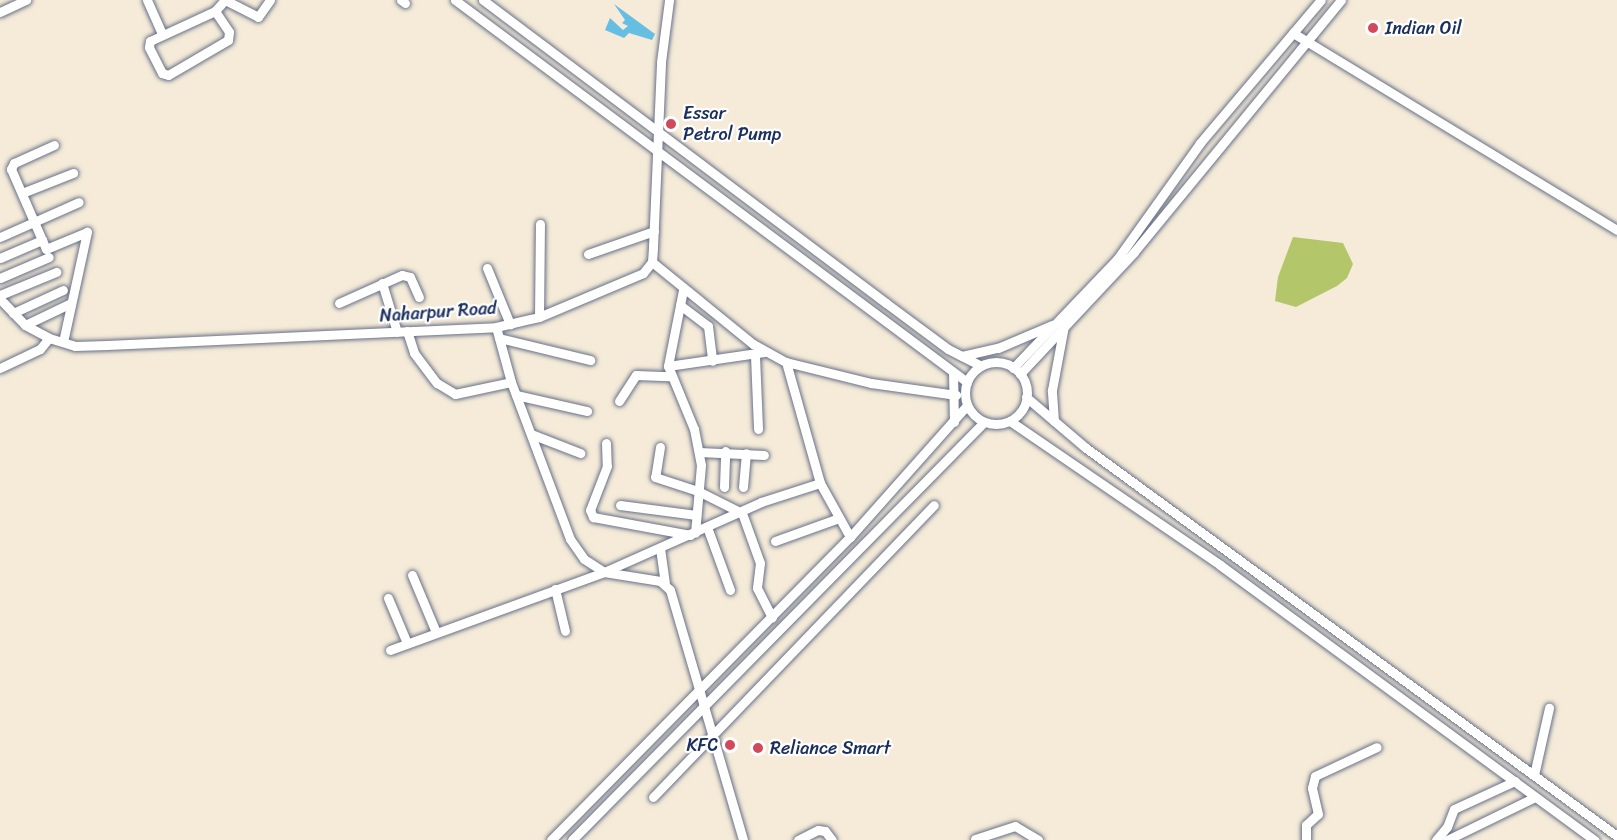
<!DOCTYPE html>
<style>
body{margin:0}
#map{position:relative;width:1617px;height:840px;overflow:hidden;background:#f5ebd8;font-family:Sriracha,sans-serif}
div>[style]{position:absolute}
[style*='--x']{left:calc(var(--x)*1px);top:calc(var(--y)*1px);width:calc(var(--w)*1px);rotate:calc(var(--a)*1deg)}
.green>*{inset:0;background:#b3c76a}
.water>*{inset:0;background:#66bee3}
.roads{filter:drop-shadow(0 0 2px #677189) drop-shadow(0 0 2px #677189)}
.minor>*{height:9px;margin:-4.5px;padding:0 4.5px;transform-origin:4.5px;border-radius:4.5px;background:#fff}
.minor>.ring{margin:-4.5px;padding:0;box-sizing:content-box;background:none;border:9px solid #fff;border-radius:50%}
.dots>*{width:16px;height:16px;translate:-50% -50%;box-sizing:border-box;border:3px solid #fff;border-radius:50%}
span{translate:-50% -50%;white-space:nowrap;text-align:center;line-height:1.15;-webkit-text-stroke:4.5px #fff;paint-order:stroke}
.poi-label{font-size:18px;color:#1b2f5e}
.left{translate:0 -50%;text-align:left}
.right{translate:-100% -50%;text-align:right}
.street-label{font-size:18px;color:#1b2f5e}
</style>
<div id="map">
<div class="green">
<div style="clip-path:polygon(1293px 237px,1343px 243px,1353px 264px,1347px 278px,1337px 286px,1296px 307px,1275px 301px,1278px 277px)"></div>
</div>
<div class="water">
<div style="clip-path:polygon(614px 4px,655px 34px,652px 40px,629px 33px,624px 38px,605px 30px,610px 18px,623px 30px,628px 26px,622px 23px,625px 20px)"></div>
</div>
<div class="roads">
<div class="minor">
<div style="--x:147;--y:0;--w:37;--a:66"></div>
<div style="--x:225;--y:0;--w:37;--a:27"></div>
<div style="--x:258;--y:17;--w:21;--a:-55"></div>
<div style="--x:401;--y:0;--w:5;--a:37"></div>
<div style="--x:455;--y:0;--w:639;--a:36.73"></div>
<div style="--x:483;--y:0;--w:504;--a:36.94"></div>
<div style="--x:886;--y:303;--w:77;--a:36.6"></div>
<div style="--x:948;--y:349;--w:37;--a:27"></div>
<div style="--x:215;--y:11;--w:25;--a:56"></div>
<div style="--x:229;--y:32;--w:8;--a:97"></div>
<div style="--x:228;--y:40;--w:69;--a:149.7"></div>
<div style="--x:168;--y:75;--w:6;--a:-162"></div>
<div style="--x:162;--y:73;--w:29;--a:-117"></div>
<div style="--x:149;--y:47;--w:6;--a:-81"></div>
<div style="--x:150;--y:41;--w:72;--a:-24.8"></div>
<div style="--x:215;--y:11;--w:15;--a:-48"></div>
<div style="--x:0;--y:12;--w:29;--a:-25"></div>
<div style="--x:1293;--y:33;--w:379;--a:31.3"></div>
<div style="--x:54;--y:145;--w:44;--a:155.8"></div>
<div style="--x:14;--y:163;--w:7;--a:117"></div>
<div style="--x:11;--y:169;--w:87;--a:66.4"></div>
<div style="--x:46;--y:249;--w:44;--a:-22.5"></div>
<div style="--x:22;--y:193;--w:55;--a:-21.4"></div>
<div style="--x:0;--y:237;--w:86;--a:-23.9"></div>
<div style="--x:588;--y:254;--w:70;--a:-19.2"></div>
<div style="--x:0;--y:258;--w:46;--a:-23.2"></div>
<div style="--x:652;--y:262;--w:130;--a:39.1"></div>
<div style="--x:753;--y:344;--w:38;--a:29"></div>
<div style="--x:786;--y:362;--w:126;--a:74.3"></div>
<div style="--x:820;--y:483;--w:62;--a:60.9"></div>
<div style="--x:487;--y:268;--w:61;--a:67.7"></div>
<div style="--x:0;--y:278;--w:53;--a:-23.2"></div>
<div style="--x:382;--y:283;--w:51;--a:73"></div>
<div style="--x:683;--y:290;--w:77;--a:101.2"></div>
<div style="--x:668;--y:366;--w:68;--a:67.6"></div>
<div style="--x:694;--y:429;--w:37;--a:79"></div>
<div style="--x:701;--y:465;--w:68;--a:95"></div>
<div style="--x:0;--y:295;--w:61;--a:-22.3"></div>
<div style="--x:0;--y:299;--w:36;--a:46"></div>
<div style="--x:25;--y:325;--w:27;--a:28"></div>
<div style="--x:49;--y:338;--w:27;--a:17"></div>
<div style="--x:75;--y:346;--w:32;--a:-2"></div>
<div style="--x:107;--y:345;--w:389;--a:-2.6"></div>
<div style="--x:496;--y:327;--w:44;--a:-13.1"></div>
<div style="--x:539;--y:317;--w:113;--a:-22.9"></div>
<div style="--x:643;--y:273;--w:14;--a:-51"></div>
<div style="--x:652;--y:262;--w:15;--a:-86"></div>
<div style="--x:653;--y:247;--w:185;--a:-87.5"></div>
<div style="--x:661;--y:62;--w:63;--a:-82.6"></div>
<div style="--x:339;--y:303;--w:69;--a:-24"></div>
<div style="--x:402;--y:275;--w:8;--a:14"></div>
<div style="--x:410;--y:277;--w:22;--a:66"></div>
<div style="--x:680;--y:305;--w:35;--a:37"></div>
<div style="--x:708;--y:326;--w:35;--a:83"></div>
<div style="--x:13;--y:313;--w:55;--a:-24.7"></div>
<div style="--x:539;--y:317;--w:93;--a:-89.4"></div>
<div style="--x:25;--y:325;--w:49;--a:-25.5"></div>
<div style="--x:496;--y:327;--w:57;--a:74.7"></div>
<div style="--x:511;--y:382;--w:168;--a:69.4"></div>
<div style="--x:570;--y:539;--w:24;--a:55"></div>
<div style="--x:584;--y:559;--w:24;--a:33"></div>
<div style="--x:604;--y:572;--w:57;--a:9.1"></div>
<div style="--x:660;--y:581;--w:13;--a:42"></div>
<div style="--x:670;--y:590;--w:260;--a:73.7"></div>
<div style="--x:407;--y:331;--w:23;--a:72"></div>
<div style="--x:414;--y:353;--w:38;--a:53"></div>
<div style="--x:437;--y:383;--w:21;--a:31"></div>
<div style="--x:455;--y:394;--w:57;--a:-12.1"></div>
<div style="--x:499;--y:338;--w:94;--a:13.6"></div>
<div style="--x:63;--y:342;--w:113;--a:-77.7"></div>
<div style="--x:755;--y:356;--w:73;--a:87.6"></div>
<div style="--x:962;--y:356;--w:37;--a:-13"></div>
<div style="--x:998;--y:348;--w:59;--a:-23.1"></div>
<div style="--x:786;--y:362;--w:88;--a:13.9"></div>
<div style="--x:871;--y:383;--w:86;--a:8"></div>
<div class="ring" style="left:965px;top:362px;width:53px;height:53px"></div>
<div style="--x:668;--y:366;--w:97;--a:-8.3"></div>
<div style="--x:0;--y:368;--w:44;--a:-25.4"></div>
<div style="--x:40;--y:349;--w:14;--a:-51"></div>
<div style="--x:1013;--y:368;--w:152;--a:-46.3"></div>
<div style="--x:1118;--y:258;--w:141;--a:-54.5"></div>
<div style="--x:1200;--y:143;--w:187;--a:-49.8"></div>
<div style="--x:953;--y:372;--w:50;--a:88.9"></div>
<div style="--x:1020;--y:374;--w:167;--a:-46.9"></div>
<div style="--x:1134;--y:252;--w:326;--a:-50.6"></div>
<div style="--x:516;--y:395;--w:73;--a:12.7"></div>
<div style="--x:1026;--y:397;--w:79;--a:40.4"></div>
<div style="--x:1086;--y:448;--w:658;--a:36.16"></div>
<div style="--x:619;--y:401;--w:31;--a:-57"></div>
<div style="--x:636;--y:375;--w:33;--a:2"></div>
<div style="--x:1010;--y:421;--w:255;--a:34.4"></div>
<div style="--x:1220;--y:565;--w:465;--a:36.3"></div>
<div style="--x:1054;--y:421;--w:31;--a:-94"></div>
<div style="--x:1052;--y:390;--w:65;--a:-79.4"></div>
<div style="--x:531;--y:434;--w:53;--a:21.2"></div>
<div style="--x:606;--y:443;--w:23;--a:88"></div>
<div style="--x:607;--y:466;--w:47;--a:111.1"></div>
<div style="--x:590;--y:510;--w:8;--a:67"></div>
<div style="--x:593;--y:517;--w:99;--a:10.5"></div>
<div style="--x:660;--y:447;--w:30;--a:99"></div>
<div style="--x:655;--y:477;--w:45;--a:18"></div>
<div style="--x:698;--y:491;--w:49;--a:26.6"></div>
<div style="--x:742;--y:513;--w:53;--a:70.2"></div>
<div style="--x:760;--y:563;--w:25;--a:97"></div>
<div style="--x:757;--y:588;--w:33;--a:63"></div>
<div style="--x:699;--y:452;--w:65;--a:2.6"></div>
<div style="--x:724;--y:487;--w:36;--a:-88"></div>
<div style="--x:743;--y:487;--w:34;--a:-85"></div>
<div style="--x:620;--y:505;--w:77;--a:7.5"></div>
<div style="--x:707;--y:527;--w:67;--a:69.9"></div>
<div style="--x:775;--y:541;--w:68;--a:-19.8"></div>
<div style="--x:660;--y:548;--w:35;--a:82"></div>
<div style="--x:412;--y:575;--w:62;--a:67.2"></div>
<div style="--x:555;--y:589;--w:43;--a:76.6"></div>
<div style="--x:388;--y:598;--w:49;--a:67.1"></div>
<div style="--x:390;--y:650;--w:228;--a:-20"></div>
<div style="--x:604;--y:572;--w:172;--a:-24"></div>
<div style="--x:761;--y:502;--w:62;--a:-17.9"></div>
<div style="--x:1534;--y:775;--w:69;--a:-77.4"></div>
<div style="--x:653;--y:797;--w:405;--a:-46.1"></div>
<div style="--x:975;--y:839;--w:42;--a:-18"></div>
<div style="--x:1015;--y:826;--w:27;--a:31"></div>
<div style="--x:551;--y:840;--w:426;--a:-45.4"></div>
<div style="--x:850;--y:537;--w:176;--a:-48.4"></div>
<div style="--x:572;--y:840;--w:587;--a:-45.41"></div>
<div style="--x:798;--y:840;--w:22;--a:-27"></div>
<div style="--x:818;--y:830;--w:7;--a:8"></div>
<div style="--x:825;--y:831;--w:11;--a:52"></div>
<div style="--x:1306;--y:840;--w:15;--a:-90"></div>
<div style="--x:1306;--y:825;--w:16;--a:-43"></div>
<div style="--x:1318;--y:814;--w:27;--a:-103"></div>
<div style="--x:1312;--y:788;--w:12;--a:-76"></div>
<div style="--x:1315;--y:776;--w:68;--a:-25.1"></div>
<div style="--x:1436;--y:840;--w:17;--a:-50"></div>
<div style="--x:1447;--y:827;--w:19;--a:-69"></div>
<div style="--x:1454;--y:809;--w:67;--a:-24.7"></div>
<div style="--x:1447;--y:840;--w:98;--a:-26"></div>
</div>
</div>
<div class="dots">
<div style="left:1373px;top:28px;background:#d1495b"></div>
<div style="left:671px;top:124px;background:#d1495b"></div>
<div style="left:730px;top:745px;background:#d1495b"></div>
<div style="left:758px;top:748px;background:#d1495b"></div>
</div>
<div class="poi-label">
<span class="left" style="left:1385px;top:28px">Indian Oil</span>
<span class="left" style="left:683px;top:124px">Essar<br>Petrol Pump</span>
<span class="right" style="left:718px;top:745px">KFC</span>
<span class="left" style="left:770px;top:748px">Reliance Smart</span>
</div>
<div class="street-label">
<span style="left:438px;top:312px;rotate:-4deg">Naharpur Road</span>
</div>
</div>
